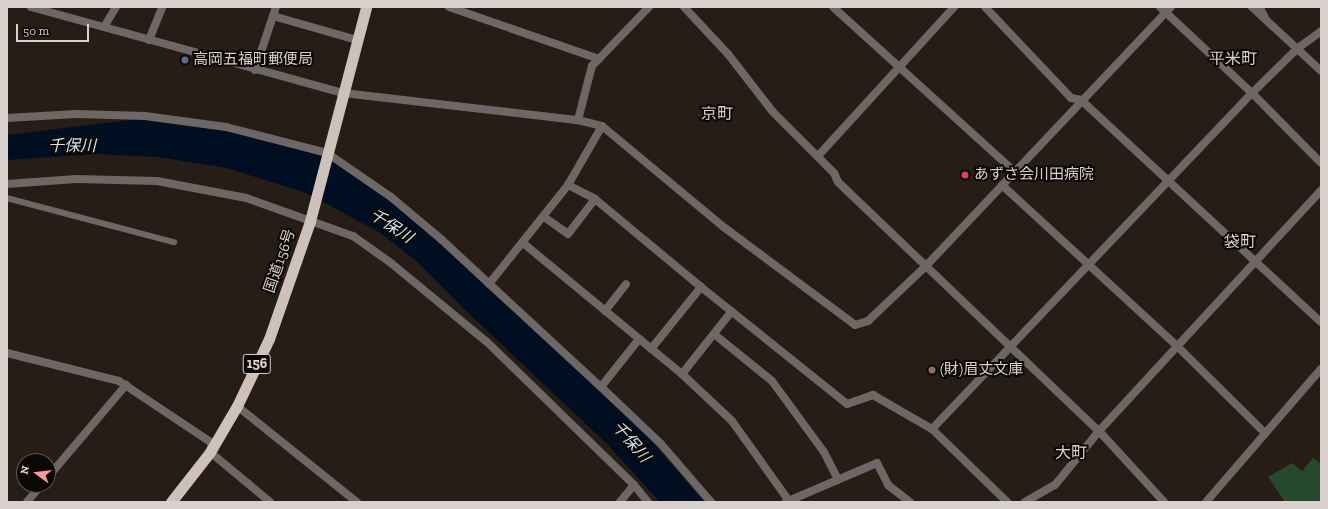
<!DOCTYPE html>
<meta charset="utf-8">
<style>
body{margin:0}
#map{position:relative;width:1328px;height:509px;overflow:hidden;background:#271d17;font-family:"Zilla Slab","Noto Sans JP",serif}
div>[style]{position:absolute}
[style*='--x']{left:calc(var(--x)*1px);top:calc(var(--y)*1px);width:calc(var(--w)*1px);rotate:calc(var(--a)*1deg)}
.green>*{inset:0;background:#26492e}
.water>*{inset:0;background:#000e21}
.service>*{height:5.5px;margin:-2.75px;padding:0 2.75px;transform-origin:2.75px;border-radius:2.75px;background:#6d6865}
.minor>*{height:8px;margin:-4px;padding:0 4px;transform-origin:4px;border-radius:4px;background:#6d6865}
.tertiary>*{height:8px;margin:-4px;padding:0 4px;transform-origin:4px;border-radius:4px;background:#6d6865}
.trunk>*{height:11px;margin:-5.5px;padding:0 5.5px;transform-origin:5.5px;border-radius:5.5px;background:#cdc1b9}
.dots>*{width:11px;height:11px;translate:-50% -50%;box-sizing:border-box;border:2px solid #0c0806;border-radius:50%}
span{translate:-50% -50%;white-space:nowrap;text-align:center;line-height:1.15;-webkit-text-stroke:4px #0c0806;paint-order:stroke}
.shield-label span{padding:1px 3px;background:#0c0806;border:1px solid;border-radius:3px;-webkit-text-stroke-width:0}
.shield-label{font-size:14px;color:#d8d1cd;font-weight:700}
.poi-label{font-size:15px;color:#d8d1cd}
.left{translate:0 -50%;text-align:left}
.street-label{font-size:15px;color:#d8d1cd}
.neighbourhood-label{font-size:16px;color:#d8d1cd}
.water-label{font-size:16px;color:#d6e4f0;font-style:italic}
.frame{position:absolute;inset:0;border:8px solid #d8d1cd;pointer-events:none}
.north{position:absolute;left:16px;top:453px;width:40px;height:40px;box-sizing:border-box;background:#0c0806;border:1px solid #5e5856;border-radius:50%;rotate:285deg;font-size:11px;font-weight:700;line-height:16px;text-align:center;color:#d8d1cd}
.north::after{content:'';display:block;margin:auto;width:14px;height:18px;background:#f59b99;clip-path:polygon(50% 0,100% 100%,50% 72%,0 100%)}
.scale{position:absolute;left:16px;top:24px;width:73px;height:18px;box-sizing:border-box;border:2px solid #d8d1cd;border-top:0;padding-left:5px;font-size:12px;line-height:14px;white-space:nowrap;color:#d8d1cd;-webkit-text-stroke:3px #0c0806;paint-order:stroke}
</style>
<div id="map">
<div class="green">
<div style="clip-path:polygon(1313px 458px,1321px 464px,1321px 502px,1285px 502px,1268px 477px,1292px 463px,1302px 471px)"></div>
</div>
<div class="water">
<div style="clip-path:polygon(138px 119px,217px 128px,323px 154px,392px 201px,434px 237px,643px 431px,704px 502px,660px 502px,608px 445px,461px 306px,415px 260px,379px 232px,306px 193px,227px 168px,158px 157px,96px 154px,7px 160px,7px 135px)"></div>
</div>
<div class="service">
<div style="--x:1261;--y:7;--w:13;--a:63"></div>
<div style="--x:7;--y:198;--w:173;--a:14.8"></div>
</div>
<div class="minor">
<div style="--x:31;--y:7;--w:324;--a:15.4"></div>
<div style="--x:343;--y:93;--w:237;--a:6.6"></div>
<div style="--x:578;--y:120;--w:25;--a:14"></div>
<div style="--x:602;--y:126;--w:160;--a:39.7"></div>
<div style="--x:725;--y:228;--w:162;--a:36.7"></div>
<div style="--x:855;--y:325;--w:14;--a:-17"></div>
<div style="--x:868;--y:321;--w:79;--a:-43.5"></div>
<div style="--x:925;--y:267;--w:358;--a:-46.6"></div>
<div style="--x:449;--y:7;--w:159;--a:19.1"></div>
<div style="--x:684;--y:7;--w:64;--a:46.9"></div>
<div style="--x:728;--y:54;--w:73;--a:52.2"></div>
<div style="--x:773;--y:112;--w:86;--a:45"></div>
<div style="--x:834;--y:173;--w:10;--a:66"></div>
<div style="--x:838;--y:182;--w:361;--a:43.7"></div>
<div style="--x:1099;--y:431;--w:96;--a:47.5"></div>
<div style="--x:833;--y:7;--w:244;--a:42.2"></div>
<div style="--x:985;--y:7;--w:125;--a:46.6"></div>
<div style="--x:1071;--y:98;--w:10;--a:11"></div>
<div style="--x:1081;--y:100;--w:327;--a:42.8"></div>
<div style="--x:1252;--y:7;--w:94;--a:42.8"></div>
<div style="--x:273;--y:16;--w:87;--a:15.9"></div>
<div style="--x:104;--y:27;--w:23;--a:-59"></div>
<div style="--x:149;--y:40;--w:35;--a:-68"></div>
<div style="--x:255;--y:70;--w:66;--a:-71.6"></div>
<div style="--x:7;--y:118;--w:69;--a:-3.3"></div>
<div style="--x:76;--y:114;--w:69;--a:1.7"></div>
<div style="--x:145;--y:116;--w:82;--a:7.7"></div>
<div style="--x:226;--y:127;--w:104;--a:14.4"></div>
<div style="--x:327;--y:153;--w:78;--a:34.5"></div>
<div style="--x:391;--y:197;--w:67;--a:40.1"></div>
<div style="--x:442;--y:240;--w:217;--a:42.8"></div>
<div style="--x:578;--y:120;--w:56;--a:-75.5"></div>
<div style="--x:592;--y:66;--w:82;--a:-46"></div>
<div style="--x:818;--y:156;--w:202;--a:-47.6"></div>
<div style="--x:7;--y:184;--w:69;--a:-4.1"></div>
<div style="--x:76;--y:179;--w:81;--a:1.4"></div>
<div style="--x:157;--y:181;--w:91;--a:10.8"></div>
<div style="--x:246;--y:198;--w:114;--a:19.6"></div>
<div style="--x:353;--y:236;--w:47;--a:35.4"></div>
<div style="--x:391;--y:263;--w:124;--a:39.5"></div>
<div style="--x:487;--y:342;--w:205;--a:44.2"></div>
<div style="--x:568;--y:185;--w:30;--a:27"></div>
<div style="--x:595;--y:199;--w:138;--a:39.7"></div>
<div style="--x:701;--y:287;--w:187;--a:38.7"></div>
<div style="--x:847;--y:404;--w:28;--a:-19"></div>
<div style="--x:873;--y:395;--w:68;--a:30"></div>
<div style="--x:932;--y:429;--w:105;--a:44.2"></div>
<div style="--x:1002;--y:185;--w:238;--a:42.6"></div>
<div style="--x:1177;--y:346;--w:124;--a:44.7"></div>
<div style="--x:544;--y:217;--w:29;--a:35"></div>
<div style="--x:568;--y:234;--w:44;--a:-52.4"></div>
<div style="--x:523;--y:243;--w:206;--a:39.5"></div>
<div style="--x:682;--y:374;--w:69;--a:43.2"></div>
<div style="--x:732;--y:421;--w:98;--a:54.5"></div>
<div style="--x:489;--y:284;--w:127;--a:-51.4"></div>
<div style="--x:568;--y:185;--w:68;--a:-60"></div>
<div style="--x:605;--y:311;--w:34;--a:-52"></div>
<div style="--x:714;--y:334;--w:75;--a:39"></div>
<div style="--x:772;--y:381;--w:88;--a:53.8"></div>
<div style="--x:824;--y:452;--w:31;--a:63"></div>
<div style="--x:639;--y:339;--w:61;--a:128.4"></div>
<div style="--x:601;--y:387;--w:83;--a:43.5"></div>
<div style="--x:661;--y:444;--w:77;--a:49.2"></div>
<div style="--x:651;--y:349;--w:80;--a:-51.1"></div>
<div style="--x:7;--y:353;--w:115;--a:14"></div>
<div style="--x:119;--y:381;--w:112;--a:33.7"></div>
<div style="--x:212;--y:443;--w:9;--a:103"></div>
<div style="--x:210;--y:452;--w:78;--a:39.8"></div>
<div style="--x:682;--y:374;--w:80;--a:-51.6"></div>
<div style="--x:237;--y:406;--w:154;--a:38.7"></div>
<div style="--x:932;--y:429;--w:464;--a:-46.4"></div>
<div style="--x:1252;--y:93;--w:64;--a:-44.4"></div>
<div style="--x:1298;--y:48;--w:29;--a:-36"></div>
<div style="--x:48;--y:477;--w:121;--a:-49.7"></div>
<div style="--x:27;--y:502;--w:22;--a:-51"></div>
<div style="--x:620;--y:502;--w:22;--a:-51"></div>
<div style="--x:634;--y:485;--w:22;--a:51"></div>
<div style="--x:786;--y:502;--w:99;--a:-23.2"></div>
<div style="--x:877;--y:463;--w:25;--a:63"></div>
<div style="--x:888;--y:485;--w:28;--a:38"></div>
<div style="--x:1025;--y:502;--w:34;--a:-30"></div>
<div style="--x:1055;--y:485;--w:70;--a:-50.8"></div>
<div style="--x:1099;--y:431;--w:328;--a:-47.3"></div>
<div style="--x:1206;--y:502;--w:176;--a:-49.2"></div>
</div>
<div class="tertiary">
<div style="--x:1160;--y:7;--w:126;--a:43.1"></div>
<div style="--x:1252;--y:93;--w:98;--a:45.4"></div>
</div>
<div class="trunk">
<div style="--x:171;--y:502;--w:63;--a:-52"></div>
<div style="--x:210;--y:452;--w:53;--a:-59.6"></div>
<div style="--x:237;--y:406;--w:74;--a:-64.5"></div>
<div style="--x:269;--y:339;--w:125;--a:-70.8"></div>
<div style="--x:310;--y:221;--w:221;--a:-75.3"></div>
</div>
<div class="dots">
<div style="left:185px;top:60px;background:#5c6f8a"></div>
<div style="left:965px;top:175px;background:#e0444e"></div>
<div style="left:932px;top:370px;background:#8d6e63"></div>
</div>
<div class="shield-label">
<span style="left:257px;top:364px">156</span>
</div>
<div class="poi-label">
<span class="left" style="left:193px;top:60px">高岡五福町郵便局</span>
<span class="left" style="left:974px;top:175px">あずさ会川田病院</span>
<span class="left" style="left:940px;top:370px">(財)眉丈文庫</span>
</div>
<div class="street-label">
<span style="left:280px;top:261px;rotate:-71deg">国道156号</span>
</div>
<div class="neighbourhood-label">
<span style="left:1233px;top:59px">平米町</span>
<span style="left:717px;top:114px">京町</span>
<span style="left:1240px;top:242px">袋町</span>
<span style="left:1071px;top:453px">大町</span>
</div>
<div class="water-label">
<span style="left:72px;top:146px">千保川</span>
<span style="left:391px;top:226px;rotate:33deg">千保川</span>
<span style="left:631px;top:442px;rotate:49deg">千保川</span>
</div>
<div class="frame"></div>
<div class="north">N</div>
<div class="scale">50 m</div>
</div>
